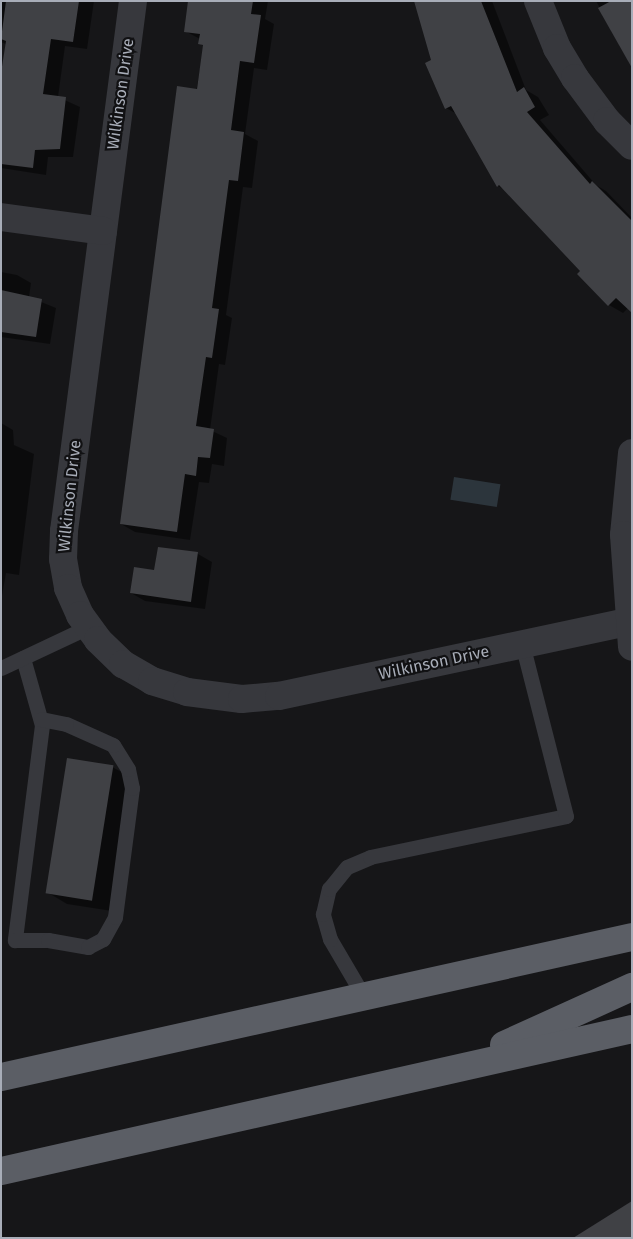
<!DOCTYPE html>
<style>
body{margin:0}
#map{position:relative;width:633px;height:1239px;overflow:hidden;background:#161618;font-family:"Fira Sans",sans-serif}
div>[style]{position:absolute}
[style*='--x']{left:calc(var(--x)*1px);top:calc(var(--y)*1px);width:calc(var(--w)*1px);rotate:calc(var(--a)*1deg)}
.water>*{inset:0;background:#2c353c;transform-origin:0 0}
.shadow>*{inset:0;background:#0007}
.building>*{inset:0;background:#404145;transform-origin:0 0}
.service>*{height:15px;margin:-7.5px;padding:0 7.5px;transform-origin:7.5px;border-radius:7.5px;background:#37383d}
.minor>*{height:28px;margin:-14px;padding:0 14px;transform-origin:14px;border-radius:14px;background:#37383d}
.trunk>*{height:28px;margin:-14px;padding:0 14px;transform-origin:14px;border-radius:14px;background:#5b5e65}
span{translate:-50% -50%;white-space:nowrap;text-align:center;line-height:1.15;-webkit-text-stroke:4.5px #111113;paint-order:stroke}
.street-label{font-size:16px;color:#a8adb8}
.frame{position:absolute;inset:0;border:2px solid #a8adb8;pointer-events:none}
</style>
<div id="map">
<div class="water">
<div style="left:454px;top:477px;width:47px;height:23px;rotate:9deg"></div>
</div>
<div class="shadow">
<div style="clip-path:polygon(1px 1px,94px 1px,87px 49px,65px 46px,58px 97px,80px 107px,73px 157px,48px 157px,46px 175px,1px 168px,1px 82px,6px 44px,1px 42px)"></div>
<div style="clip-path:polygon(189px 1px,268px 1px,265px 19px,274px 24px,267px 70px,254px 68px,245px 134px,258px 141px,252px 188px,243px 187px,226px 315px,232px 318px,225px 365px,219px 364px,210px 430px,227px 438px,224px 466px,212px 464px,209px 483px,199px 482px,190px 540px,135px 532px,121px 524px,204px 46px,199px 43px,200px 39px,185px 31px)"></div>
<div style="clip-path:polygon(416px 1px,492px 1px,526px 90px,538px 97px,549px 115px,540px 120px,596px 185px,606px 191px,632px 218px,632px 309px,629px 307px,623px 313px,609px 305px,582px 271px,507px 191px,498px 186px,457px 114px,446px 108px)"></div>
<div style="clip-path:polygon(596px 1px,632px 1px,624px 51px)"></div>
<div style="clip-path:polygon(1px 272px,17px 275px,31px 283px,29px 297px,56px 308px,50px 344px,1px 337px)"></div>
<div style="clip-path:polygon(1px 423px,13px 430px,14px 445px,34px 454px,19px 575px,6px 573px,2px 596px)"></div>
<div style="clip-path:polygon(159px 548px,198px 554px,212px 562px,205px 609px,145px 601px,131px 593px,155px 571px)"></div>
<div style="clip-path:polygon(112px 767px,133px 778px,112px 911px,67px 904px,47px 892px)"></div>
</div>
<div class="building">
<div style="clip-path:polygon(6px 1px,79px 1px,73px 42px,51px 39px,43px 94px,66px 97px,60px 149px,35px 150px,33px 168px,1px 164px,1px 73px,6px 41px,1px 39px)"></div>
<div style="clip-path:polygon(188px 1px,253px 1px,251px 14px,261px 15px,254px 63px,240px 61px,231px 130px,244px 132px,238px 181px,229px 180px,212px 308px,219px 309px,212px 358px,206px 357px,196px 426px,214px 429px,210px 458px,198px 457px,196px 476px,185px 474px,177px 532px,120px 524px,177px 86px,197px 89px,203px 45px,198px 44px,200px 34px,184px 32px)"></div>
<div style="clip-path:polygon(414px 1px,481px 1px,517px 92px,524px 87px,535px 107px,527px 112px,590px 184px,592px 181px,632px 221px,632px 313px,616px 298px,608px 306px,577px 274px,580px 271px,499px 185px,497px 187px,451px 106px,445px 109px,425px 63px,431px 60px)"></div>
<div style="clip-path:polygon(611px 1px,632px 1px,632px 68px,598px 8px)"></div>
<div style="clip-path:polygon(1px 290px,42px 299px,36px 337px,1px 332px)"></div>
<div style="clip-path:polygon(158px 547px,198px 552px,191px 602px,130px 593px,134px 567px,154px 570px)"></div>
<div style="left:67px;top:758px;width:47px;height:137px;rotate:9deg"></div>
<div style="clip-path:polygon(632px 1201px,632px 1238px,573px 1238px)"></div>
</div>
<div class="service">
<div style="--x:23;--y:658;--w:70;--a:74.2"></div>
<div style="--x:42;--y:725;--w:217;--a:97.2"></div>
<div style="--x:15;--y:940;--w:33;--a:0"></div>
<div style="--x:48;--y:940;--w:41;--a:9.9"></div>
<div style="--x:88;--y:947;--w:17;--a:-28"></div>
<div style="--x:103;--y:939;--w:25;--a:-61"></div>
<div style="--x:115;--y:917;--w:130;--a:-82.5"></div>
<div style="--x:132;--y:788;--w:19;--a:-102"></div>
<div style="--x:128;--y:769;--w:28;--a:-122"></div>
<div style="--x:113;--y:745;--w:51;--a:-155.9"></div>
<div style="--x:66;--y:724;--w:25;--a:-169"></div>
<div style="--x:1;--y:668;--w:96;--a:-25.2"></div>
<div style="--x:364;--y:997;--w:67;--a:-120.4"></div>
<div style="--x:330;--y:939;--w:26;--a:-106"></div>
<div style="--x:323;--y:914;--w:26;--a:-77"></div>
<div style="--x:329;--y:889;--w:28;--a:-51"></div>
<div style="--x:347;--y:867;--w:25;--a:-23"></div>
<div style="--x:370;--y:857;--w:200;--a:-11.8"></div>
<div style="--x:566;--y:816;--w:178;--a:-104.3"></div>
</div>
<div class="minor">
<div style="--x:133;--y:1;--w:534;--a:97.42"></div>
<div style="--x:64;--y:531;--w:28;--a:92"></div>
<div style="--x:63;--y:559;--w:29;--a:80"></div>
<div style="--x:68;--y:588;--w:30;--a:66"></div>
<div style="--x:80;--y:615;--w:31;--a:54"></div>
<div style="--x:98;--y:640;--w:35;--a:44"></div>
<div style="--x:123;--y:664;--w:34;--a:30"></div>
<div style="--x:152;--y:681;--w:37;--a:17"></div>
<div style="--x:187;--y:692;--w:55;--a:7.3"></div>
<div style="--x:242;--y:699;--w:37;--a:-5"></div>
<div style="--x:279;--y:696;--w:357;--a:-12"></div>
<div style="--x:538;--y:1;--w:51;--a:68"></div>
<div style="--x:557;--y:48;--w:35;--a:59"></div>
<div style="--x:575;--y:78;--w:54;--a:53.3"></div>
<div style="--x:607;--y:121;--w:35;--a:45"></div>
<div style="--x:1;--y:217;--w:103;--a:7.8"></div>
<div style="--x:632;--y:453;--w:82;--a:95.6"></div>
<div style="--x:624;--y:535;--w:112;--a:85.9"></div>
</div>
<div class="trunk">
<div style="--x:504;--y:1045;--w:141;--a:-24.4"></div>
<div style="--x:1;--y:1077;--w:646;--a:-12.51"></div>
<div style="--x:1;--y:1171;--w:647;--a:-12.68"></div>
</div>
<div class="street-label">
<span style="left:121px;top:94px;rotate:-82deg">Wilkinson Drive</span>
<span style="left:70px;top:496px;rotate:-84deg">Wilkinson Drive</span>
<span style="left:434px;top:663px;rotate:-12deg">Wilkinson Drive</span>
</div>
<div class="frame"></div>
</div>
